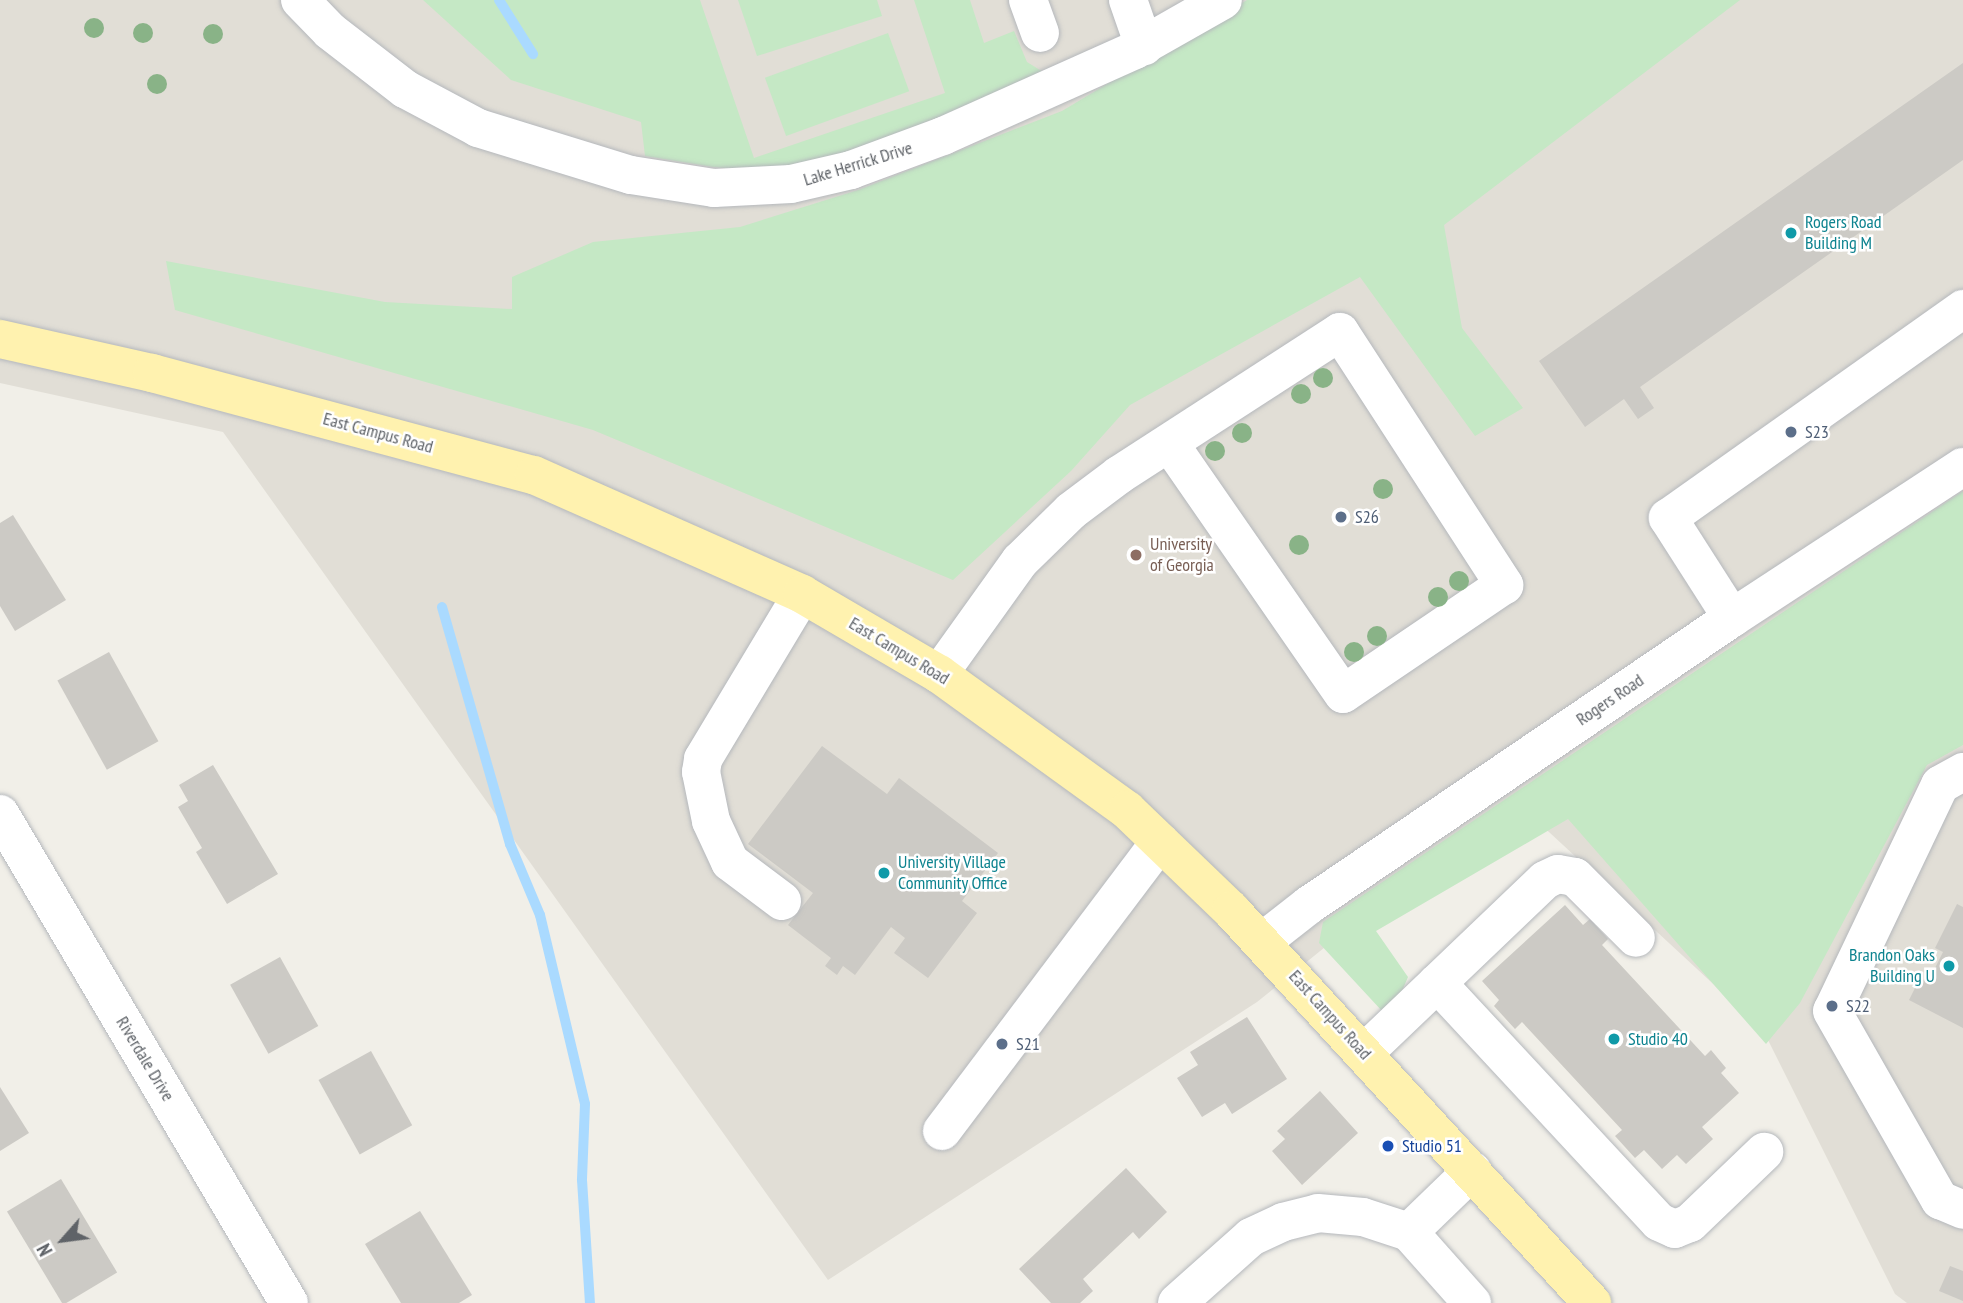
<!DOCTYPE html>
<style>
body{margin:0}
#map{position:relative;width:1963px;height:1303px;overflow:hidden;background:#f1efe8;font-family:"PT Sans Narrow",sans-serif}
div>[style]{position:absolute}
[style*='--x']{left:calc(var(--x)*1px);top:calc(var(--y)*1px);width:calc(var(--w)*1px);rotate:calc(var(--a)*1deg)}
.education>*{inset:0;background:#e1ded6}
.green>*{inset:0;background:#c5e8c5;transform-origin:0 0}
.stream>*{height:10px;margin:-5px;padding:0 5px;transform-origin:5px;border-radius:5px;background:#aadaff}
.building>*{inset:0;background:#cccac5;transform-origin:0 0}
.roads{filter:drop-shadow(0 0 2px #b5b8bc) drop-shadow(0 0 2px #b5b8bc)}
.minor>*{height:38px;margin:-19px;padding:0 19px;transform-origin:19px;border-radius:19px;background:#fff}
.major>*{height:38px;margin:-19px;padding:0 19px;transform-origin:19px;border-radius:19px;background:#fff2af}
.trees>*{width:20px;height:20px;margin:-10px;border-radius:50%;background:#89b387}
.dots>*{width:19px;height:19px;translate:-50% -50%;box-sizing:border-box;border:4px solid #fff;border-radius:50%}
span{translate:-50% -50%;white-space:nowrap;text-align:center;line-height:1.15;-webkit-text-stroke:5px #fff;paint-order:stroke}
.street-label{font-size:18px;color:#5f6368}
.culture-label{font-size:18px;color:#0d838f}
.left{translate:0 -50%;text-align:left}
.right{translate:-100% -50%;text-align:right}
.service-label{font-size:18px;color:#4e5e75}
.education-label{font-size:18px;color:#785e54}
.transit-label{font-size:18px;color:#164399}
.north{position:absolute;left:28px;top:1205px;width:70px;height:70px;-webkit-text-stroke:5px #fff;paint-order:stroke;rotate:242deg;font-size:19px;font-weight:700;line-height:28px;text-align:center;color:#5f6368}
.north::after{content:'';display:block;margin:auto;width:24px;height:32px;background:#5f6368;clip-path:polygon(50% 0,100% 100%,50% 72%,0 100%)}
</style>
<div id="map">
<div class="education">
<div style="clip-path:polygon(0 0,1963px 0,1963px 1303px,1907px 1303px,1895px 1294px,1763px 1030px,1536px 820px,1340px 935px,1257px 1002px,828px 1280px,223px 432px,0 383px)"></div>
</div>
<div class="green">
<div style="clip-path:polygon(423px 0,700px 0,754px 158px,945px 93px,914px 0,970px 0,984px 43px,1014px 31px,1027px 62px,1048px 75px,956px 114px,818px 162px,756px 171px,713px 167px,645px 156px,641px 122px,511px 80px)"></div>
<div style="clip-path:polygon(738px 0,877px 0,882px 16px,757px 56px)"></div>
<div style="clip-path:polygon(1247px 0,1740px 0,1444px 225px,1462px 328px,1523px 408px,1475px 436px,1360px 277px,1130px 405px,1071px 471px,953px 580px,593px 430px,175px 310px,166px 261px,385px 302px,512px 309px,512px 277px,593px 242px,740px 227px,858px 190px,1062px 111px)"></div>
<div style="left:888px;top:33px;width:62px;height:131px;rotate:70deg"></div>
<div style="clip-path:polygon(1963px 491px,1963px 745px,1927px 765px,1800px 1003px,1766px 1044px,1568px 819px,1376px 931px,1408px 977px,1399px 998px,1382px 1011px,1319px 943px,1323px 922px)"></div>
</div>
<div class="stream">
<div style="--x:499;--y:0;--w:64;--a:57.8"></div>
<div style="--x:442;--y:607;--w:247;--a:74"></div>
<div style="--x:510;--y:844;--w:77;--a:67.1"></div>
<div style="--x:540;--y:915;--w:194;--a:76.6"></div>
<div style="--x:585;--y:1104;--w:76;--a:92.3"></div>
<div style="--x:582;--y:1180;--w:123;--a:86.3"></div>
</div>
<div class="building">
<div style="clip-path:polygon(1963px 63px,1963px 160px,1640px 387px,1654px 408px,1638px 419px,1624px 399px,1585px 427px,1539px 361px)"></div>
<div style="clip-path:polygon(13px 515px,66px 600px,15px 631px,0 606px,0 523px)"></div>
<div style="left:109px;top:652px;width:102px;height:59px;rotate:61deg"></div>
<div style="clip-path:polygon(822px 746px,887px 794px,899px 778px,998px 853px,962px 901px,977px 913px,928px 978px,894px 953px,905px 938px,891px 927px,855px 975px,843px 966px,837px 975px,825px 966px,831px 958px,788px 925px,813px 893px,748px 844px)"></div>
<div style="clip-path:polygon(213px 765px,278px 874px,227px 904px,196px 852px,202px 848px,178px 807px,188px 801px,179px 785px)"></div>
<div style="clip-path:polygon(1957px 904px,1963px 907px,1963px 1028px,1909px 1000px,1920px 978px,1928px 982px,1943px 952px,1935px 948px)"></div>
<div style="clip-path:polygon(1565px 905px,1583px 925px,1590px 919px,1608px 939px,1602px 945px,1705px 1056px,1711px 1050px,1726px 1068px,1721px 1073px,1739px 1093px,1702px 1127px,1713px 1139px,1686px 1164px,1677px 1155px,1662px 1169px,1644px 1150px,1635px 1158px,1615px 1136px,1622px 1130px,1522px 1022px,1515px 1029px,1494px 1006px,1499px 1000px,1482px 981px)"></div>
<div style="left:280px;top:957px;width:79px;height:57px;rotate:61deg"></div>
<div style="clip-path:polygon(1247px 1017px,1287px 1079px,1232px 1114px,1225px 1103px,1202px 1117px,1177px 1078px,1198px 1065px,1190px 1052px)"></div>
<div style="left:371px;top:1051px;width:85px;height:60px;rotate:61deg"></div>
<div style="clip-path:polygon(0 1087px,29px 1133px,0 1151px)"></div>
<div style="clip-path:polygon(1320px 1091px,1358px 1133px,1302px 1185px,1272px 1151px,1285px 1139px,1277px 1131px)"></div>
<div style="clip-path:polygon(1126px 1168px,1167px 1212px,1139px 1239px,1133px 1232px,1083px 1279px,1093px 1291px,1080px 1303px,1051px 1303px,1019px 1269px)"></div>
<div style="left:61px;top:1179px;width:109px;height:63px;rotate:59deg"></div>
<div style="clip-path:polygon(420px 1211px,472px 1295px,459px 1303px,401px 1303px,365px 1244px)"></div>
<div style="clip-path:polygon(1950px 1266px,1963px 1271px,1963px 1301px,1939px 1291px)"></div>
</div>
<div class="roads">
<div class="minor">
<div style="--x:300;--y:0;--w:43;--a:45.9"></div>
<div style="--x:330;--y:31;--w:95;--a:37.7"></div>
<div style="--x:405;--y:89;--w:83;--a:28.1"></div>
<div style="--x:478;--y:128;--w:160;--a:17.1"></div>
<div style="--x:631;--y:175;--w:84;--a:8.9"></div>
<div style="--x:714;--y:188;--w:77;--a:-3"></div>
<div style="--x:791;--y:184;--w:62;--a:-13.1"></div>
<div style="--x:851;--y:170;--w:98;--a:-20.3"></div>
<div style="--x:943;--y:136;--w:210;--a:-24.1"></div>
<div style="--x:1135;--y:50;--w:101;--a:-29.6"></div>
<div style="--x:1028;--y:0;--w:35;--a:70"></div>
<div style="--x:1128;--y:0;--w:49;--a:70.8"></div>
<div style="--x:1732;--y:618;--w:119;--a:-122.6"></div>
<div style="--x:1668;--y:518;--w:362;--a:-35.3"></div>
<div style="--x:939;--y:674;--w:139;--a:-54.4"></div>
<div style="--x:1020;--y:561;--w:71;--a:-44.4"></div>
<div style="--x:1071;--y:511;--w:60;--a:-36.9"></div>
<div style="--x:1119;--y:475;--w:263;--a:-32.9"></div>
<div style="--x:1340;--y:332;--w:302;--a:57"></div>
<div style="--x:1504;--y:585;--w:194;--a:145.9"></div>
<div style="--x:1343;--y:694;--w:305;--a:-124.7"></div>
<div style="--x:1963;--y:772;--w:26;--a:151"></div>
<div style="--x:1940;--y:785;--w:250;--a:115.5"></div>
<div style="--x:1832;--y:1011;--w:218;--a:60.3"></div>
<div style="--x:1940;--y:1200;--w:25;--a:23"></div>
<div style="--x:0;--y:814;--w:568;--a:59.42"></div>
<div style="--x:782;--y:901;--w:65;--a:-143.1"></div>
<div style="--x:730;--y:862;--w:45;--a:-114.9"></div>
<div style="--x:711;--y:821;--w:50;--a:-101.5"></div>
<div style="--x:701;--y:772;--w:13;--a:-81"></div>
<div style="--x:703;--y:759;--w:192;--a:-59"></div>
<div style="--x:1263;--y:941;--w:58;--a:-38"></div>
<div style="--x:1309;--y:905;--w:511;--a:-34.16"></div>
<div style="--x:1732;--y:618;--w:276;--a:-33.2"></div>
<div style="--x:1437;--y:983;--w:326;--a:47.1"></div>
<div style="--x:1659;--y:1222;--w:17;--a:24"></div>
<div style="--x:1675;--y:1229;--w:16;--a:-22"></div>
<div style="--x:1690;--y:1223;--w:103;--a:-43.8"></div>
<div style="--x:1364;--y:1053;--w:250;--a:-43.7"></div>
<div style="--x:1545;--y:880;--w:14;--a:-25"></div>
<div style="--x:1558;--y:874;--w:17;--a:10"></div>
<div style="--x:1575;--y:877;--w:86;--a:45"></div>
<div style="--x:942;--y:1131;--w:362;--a:-53"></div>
<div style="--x:1409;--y:1232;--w:95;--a:48.4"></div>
<div style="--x:1177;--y:1303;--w:99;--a:-41.7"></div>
<div style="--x:1251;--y:1237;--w:35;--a:-25"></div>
<div style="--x:1283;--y:1222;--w:36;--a:-14"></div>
<div style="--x:1318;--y:1213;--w:45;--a:5.1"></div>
<div style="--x:1363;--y:1217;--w:48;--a:18.1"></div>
<div style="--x:1409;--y:1232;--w:88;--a:-44.1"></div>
</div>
<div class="major">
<div style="--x:0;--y:339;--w:156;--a:12.6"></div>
<div style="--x:152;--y:373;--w:395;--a:15"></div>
<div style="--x:534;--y:475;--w:293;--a:23.9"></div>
<div style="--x:802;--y:594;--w:159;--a:30.3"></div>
<div style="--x:939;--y:674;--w:232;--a:35.9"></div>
<div style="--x:1127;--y:810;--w:144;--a:43.9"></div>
<div style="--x:1231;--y:910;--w:534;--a:47.43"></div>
</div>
</div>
<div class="trees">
<div style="left:94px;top:28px"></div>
<div style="left:143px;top:33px"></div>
<div style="left:213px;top:34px"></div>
<div style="left:157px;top:84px"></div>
<div style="left:1323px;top:378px"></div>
<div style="left:1301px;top:394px"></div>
<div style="left:1242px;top:433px"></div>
<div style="left:1215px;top:451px"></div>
<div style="left:1383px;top:489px"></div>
<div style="left:1299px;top:545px"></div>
<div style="left:1459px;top:581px"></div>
<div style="left:1438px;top:597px"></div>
<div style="left:1377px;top:636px"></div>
<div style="left:1354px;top:652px"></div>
</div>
<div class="dots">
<div style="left:1791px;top:233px;background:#0f9aa8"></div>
<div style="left:1791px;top:432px;background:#5c6f8a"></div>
<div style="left:1341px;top:517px;background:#5c6f8a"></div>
<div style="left:1136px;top:555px;background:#8d6e63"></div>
<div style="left:884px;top:873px;background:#0f9aa8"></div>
<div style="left:1949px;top:966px;background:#0f9aa8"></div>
<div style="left:1832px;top:1006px;background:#5c6f8a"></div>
<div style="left:1614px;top:1039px;background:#0f9aa8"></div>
<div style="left:1002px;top:1044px;background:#5c6f8a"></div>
<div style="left:1388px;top:1146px;background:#1a4fb4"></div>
</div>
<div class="street-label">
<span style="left:858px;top:164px;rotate:-17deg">Lake Herrick Drive</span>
<span style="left:378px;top:433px;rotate:15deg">East Campus Road</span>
<span style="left:899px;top:651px;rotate:31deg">East Campus Road</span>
<span style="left:1610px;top:700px;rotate:-34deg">Rogers Road</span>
<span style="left:1330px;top:1015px;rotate:48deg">East Campus Road</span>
<span style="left:145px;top:1059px;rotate:59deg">Riverdale Drive</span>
</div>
<div class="culture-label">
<span class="left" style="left:1805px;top:233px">Rogers Road<br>Building M</span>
<span class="left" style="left:898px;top:873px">University Village<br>Community Office</span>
<span class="right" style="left:1935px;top:966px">Brandon Oaks<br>Building U</span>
<span class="left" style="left:1628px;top:1039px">Studio 40</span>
</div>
<div class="service-label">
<span class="left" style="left:1805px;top:432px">S23</span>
<span class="left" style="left:1355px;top:517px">S26</span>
<span class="left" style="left:1846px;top:1006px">S22</span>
<span class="left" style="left:1016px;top:1044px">S21</span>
</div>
<div class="education-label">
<span class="left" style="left:1150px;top:555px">University<br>of Georgia</span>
</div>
<div class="transit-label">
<span class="left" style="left:1402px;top:1146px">Studio 51</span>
</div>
<div class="north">N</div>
</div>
